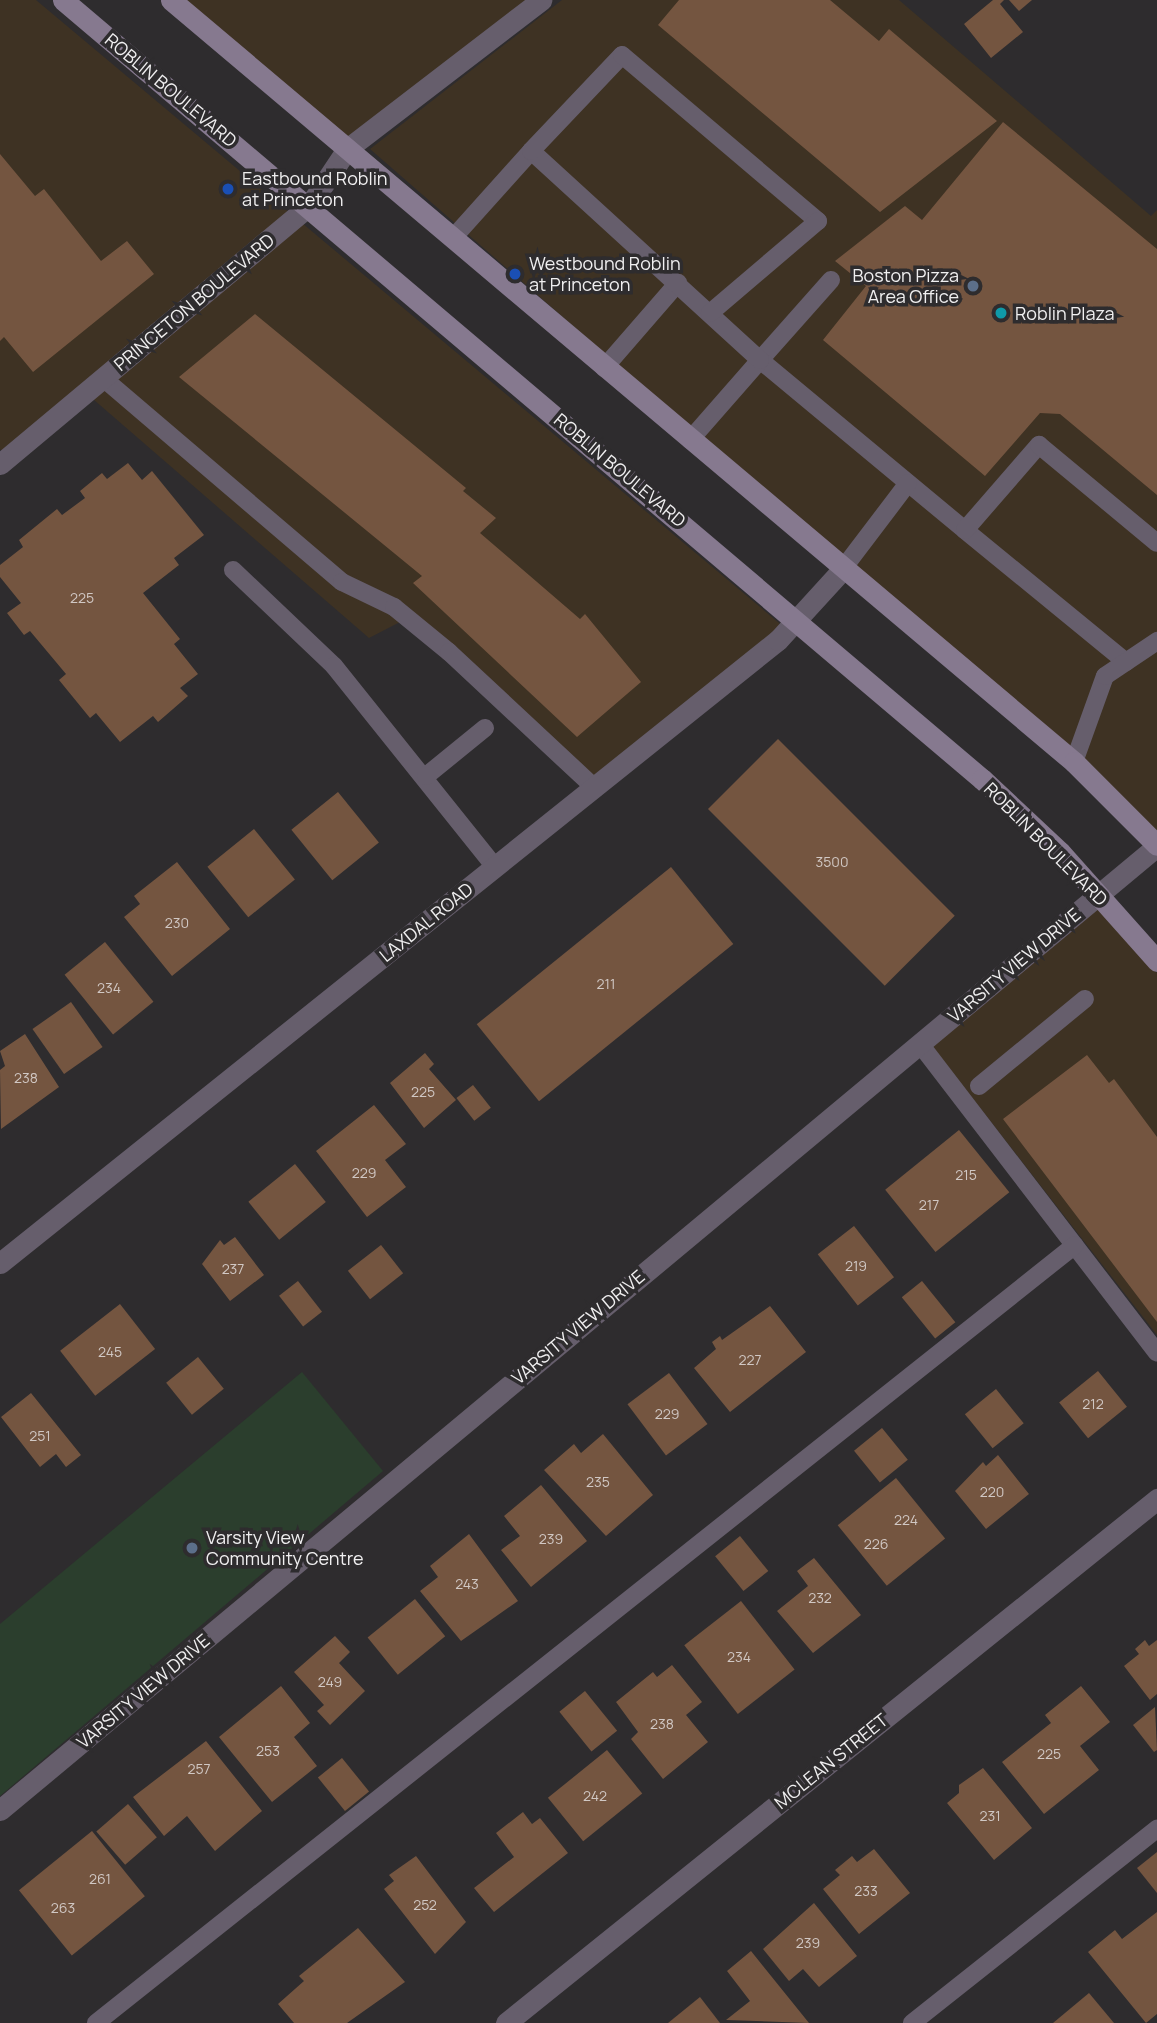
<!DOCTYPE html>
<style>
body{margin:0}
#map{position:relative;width:1157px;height:2023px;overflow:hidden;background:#2e2c2e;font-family:Manrope,sans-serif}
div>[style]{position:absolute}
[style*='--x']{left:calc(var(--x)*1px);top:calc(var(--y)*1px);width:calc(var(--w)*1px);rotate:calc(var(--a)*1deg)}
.commercial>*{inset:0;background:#3e3223}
.green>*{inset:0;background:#2b3e2d}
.building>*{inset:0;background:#745540;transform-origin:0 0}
.lane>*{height:18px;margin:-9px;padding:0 9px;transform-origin:9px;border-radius:9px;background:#665e6c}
.street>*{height:21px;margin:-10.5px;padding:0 10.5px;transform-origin:10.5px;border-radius:10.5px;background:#665e6c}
.secondary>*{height:21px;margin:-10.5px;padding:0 10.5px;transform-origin:10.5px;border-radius:10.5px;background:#86798f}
.dots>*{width:19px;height:19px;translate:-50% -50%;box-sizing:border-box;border:4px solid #2e2c2e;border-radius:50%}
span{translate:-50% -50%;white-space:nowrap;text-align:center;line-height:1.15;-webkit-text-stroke:7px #2e2c2e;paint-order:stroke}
.number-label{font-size:14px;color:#d1c8c4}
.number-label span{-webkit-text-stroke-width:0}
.street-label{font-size:18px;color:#f0eff0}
.poi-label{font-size:18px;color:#f0eff0}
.left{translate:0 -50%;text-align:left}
.right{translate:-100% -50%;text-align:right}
</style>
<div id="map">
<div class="commercial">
<div style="clip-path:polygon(0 0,36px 0,791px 633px,596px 794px,402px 621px,369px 638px,86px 393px,8px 458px,0 449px)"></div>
<div style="clip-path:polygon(183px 0,529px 0,350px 141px)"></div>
<div style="clip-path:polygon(562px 0,899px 0,1151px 216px,1157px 210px,1157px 835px,370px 149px)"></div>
<div style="clip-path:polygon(1098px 907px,1157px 973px,1157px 1335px,932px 1046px)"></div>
</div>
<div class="green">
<div style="clip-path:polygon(302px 1372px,383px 1471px,0 1796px,0 1624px)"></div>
</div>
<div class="building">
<div style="clip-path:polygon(679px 0,830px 0,879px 41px,889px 29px,997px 121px,880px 212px,658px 25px)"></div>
<div style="clip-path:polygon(993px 0,1004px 0,1000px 4px,1023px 32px,991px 58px,964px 24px)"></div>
<div style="clip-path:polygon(1009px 0,1032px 0,1019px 11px)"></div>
<div style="clip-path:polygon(1003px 122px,1157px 249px,1157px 495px,1060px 414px,1040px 413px,985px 476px,823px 340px,866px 286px,835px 261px,905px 206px,922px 220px)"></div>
<div style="clip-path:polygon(0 154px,35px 196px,44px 189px,101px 261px,127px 241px,154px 274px,33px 372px,4px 337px,0 341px)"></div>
<div style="clip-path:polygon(255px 314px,466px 488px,463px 491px,496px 518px,480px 533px,580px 619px,585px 614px,641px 682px,577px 737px,413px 583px,422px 576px,179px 377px)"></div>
<div style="clip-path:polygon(128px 463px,142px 480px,152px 471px,204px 535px,174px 558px,179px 565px,143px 593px,180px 639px,174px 644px,198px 674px,180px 688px,188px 696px,158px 722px,153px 716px,120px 742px,96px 713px,90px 718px,59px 680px,66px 674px,30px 631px,24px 635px,7px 613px,21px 603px,0 577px,0 565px,23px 547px,19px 540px,57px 509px,62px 515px,85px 498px,80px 491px,102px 473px,107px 479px)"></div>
<div style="left:778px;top:739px;width:250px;height:99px;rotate:45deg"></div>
<div style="left:338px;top:792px;width:65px;height:60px;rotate:51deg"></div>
<div style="left:254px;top:829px;width:65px;height:60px;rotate:51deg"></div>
<div style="clip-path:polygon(177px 862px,230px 929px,172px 976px,124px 917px,140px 904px,134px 896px)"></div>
<div style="left:671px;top:867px;width:99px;height:250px;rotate:51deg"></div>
<div style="left:105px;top:942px;width:77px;height:52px;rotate:51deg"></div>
<div style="left:71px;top:1002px;width:55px;height:47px;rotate:55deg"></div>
<div style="clip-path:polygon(25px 1034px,59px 1087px,1px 1129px,0 1070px,5px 1066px,0 1051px)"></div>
<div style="clip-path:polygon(425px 1053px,434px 1064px,429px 1069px,456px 1100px,424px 1128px,390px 1083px)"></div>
<div style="clip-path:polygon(1087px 1055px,1109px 1083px,1114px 1079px,1157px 1137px,1157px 1322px,1003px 1119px)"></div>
<div style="left:473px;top:1085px;width:29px;height:21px;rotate:52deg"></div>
<div style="clip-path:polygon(374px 1105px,406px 1144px,385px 1160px,406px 1187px,367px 1217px,316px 1151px)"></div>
<div style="left:959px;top:1130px;width:80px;height:95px;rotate:51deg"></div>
<div style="left:295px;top:1164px;width:49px;height:60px;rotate:51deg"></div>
<div style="left:854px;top:1226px;width:65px;height:46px;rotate:52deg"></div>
<div style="clip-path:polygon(235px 1237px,264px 1275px,230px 1301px,202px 1264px,220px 1240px,224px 1245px)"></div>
<div style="left:381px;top:1245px;width:36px;height:42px;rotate:52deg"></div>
<div style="left:298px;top:1281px;width:39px;height:24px;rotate:52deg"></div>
<div style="left:922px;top:1281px;width:53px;height:26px;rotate:51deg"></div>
<div style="left:120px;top:1304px;width:57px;height:76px;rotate:52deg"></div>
<div style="clip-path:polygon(770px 1306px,806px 1352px,730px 1412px,694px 1368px,716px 1349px,712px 1342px,720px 1336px,722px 1340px)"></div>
<div style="left:198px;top:1357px;width:41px;height:41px;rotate:51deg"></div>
<div style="left:1098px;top:1371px;width:46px;height:50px;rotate:51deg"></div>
<div style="left:669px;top:1373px;width:64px;height:52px;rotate:53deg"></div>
<div style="left:996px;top:1389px;width:44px;height:40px;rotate:51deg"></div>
<div style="clip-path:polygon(31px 1393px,81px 1455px,66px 1467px,56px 1454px,40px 1467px,1px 1417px)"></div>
<div style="left:882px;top:1428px;width:41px;height:36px;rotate:51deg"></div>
<div style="clip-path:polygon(603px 1434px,653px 1495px,606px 1536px,544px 1470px,574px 1444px,581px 1453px)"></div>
<div style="clip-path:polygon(998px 1455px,1029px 1494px,986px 1529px,955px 1491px,983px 1462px,986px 1466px)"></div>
<div style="left:896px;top:1478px;width:78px;height:75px;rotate:51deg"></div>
<div style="clip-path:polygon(541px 1485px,587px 1541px,531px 1587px,501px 1550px,520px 1536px,504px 1516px)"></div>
<div style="clip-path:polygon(469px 1534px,518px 1601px,461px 1641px,420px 1591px,438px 1577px,430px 1566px)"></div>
<div style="left:740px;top:1536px;width:45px;height:32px;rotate:51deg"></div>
<div style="clip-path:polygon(814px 1558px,861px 1615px,813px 1653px,777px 1611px,808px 1586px,797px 1571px)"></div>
<div style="left:415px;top:1599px;width:48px;height:61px;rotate:51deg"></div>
<div style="left:741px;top:1601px;width:87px;height:72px;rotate:52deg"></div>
<div style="clip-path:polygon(335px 1636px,350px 1652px,339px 1663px,365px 1691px,330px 1725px,317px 1711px,324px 1705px,294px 1672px)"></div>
<div style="clip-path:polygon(1145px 1640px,1149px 1646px,1157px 1640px,1157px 1694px,1150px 1700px,1124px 1666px,1139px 1654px,1135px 1649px)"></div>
<div style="clip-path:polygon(672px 1665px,702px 1702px,686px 1715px,708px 1742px,663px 1779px,631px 1739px,638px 1732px,616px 1702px,653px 1672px,657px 1677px)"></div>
<div style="clip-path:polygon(281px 1686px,310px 1723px,294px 1737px,317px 1766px,272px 1802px,219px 1737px)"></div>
<div style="clip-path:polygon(1081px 1686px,1110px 1722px,1080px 1746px,1099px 1770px,1044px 1814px,1002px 1762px,1051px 1723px,1045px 1715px)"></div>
<div style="left:585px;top:1691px;width:51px;height:33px;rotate:51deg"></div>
<div style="clip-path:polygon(1155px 1707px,1157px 1750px,1154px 1752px,1133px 1725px)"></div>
<div style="clip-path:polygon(206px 1741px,262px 1811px,215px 1851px,187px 1816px,164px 1836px,133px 1797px)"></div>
<div style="left:607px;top:1750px;width:56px;height:76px;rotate:51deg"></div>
<div style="left:342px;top:1758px;width:43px;height:31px;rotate:51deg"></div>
<div style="clip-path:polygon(983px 1768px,1032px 1828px,994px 1860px,947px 1803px,959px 1793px,959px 1785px)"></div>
<div style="left:128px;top:1804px;width:44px;height:42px;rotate:49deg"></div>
<div style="clip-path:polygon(523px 1812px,532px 1824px,540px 1818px,568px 1853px,494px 1912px,474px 1888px,514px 1857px,496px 1833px)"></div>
<div style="left:92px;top:1831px;width:84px;height:94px;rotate:51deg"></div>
<div style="clip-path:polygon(874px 1849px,910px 1893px,859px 1934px,823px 1889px,840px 1875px,835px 1870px,852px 1856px,857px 1862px)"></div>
<div style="clip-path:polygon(1157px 1852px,1157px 1893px,1137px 1868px)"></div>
<div style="clip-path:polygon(416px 1856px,466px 1922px,435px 1954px,384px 1889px,394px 1881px,389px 1875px)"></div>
<div style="clip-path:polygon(814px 1903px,857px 1956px,819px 1987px,803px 1969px,789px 1981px,763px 1949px)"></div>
<div style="clip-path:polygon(1157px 1912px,1157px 2014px,1146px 2023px,1088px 1952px,1115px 1930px,1122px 1939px)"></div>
<div style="clip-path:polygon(358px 1928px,405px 1982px,347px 2023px,294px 2023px,278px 2004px,304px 1981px,299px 1976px)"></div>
<div style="clip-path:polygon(751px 1951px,809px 2023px,726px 2020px,750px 2001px,727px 1971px)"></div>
<div style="clip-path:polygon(1089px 1993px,1114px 2023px,1053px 2023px)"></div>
<div style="clip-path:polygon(700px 1997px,720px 2023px,668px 2023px)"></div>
</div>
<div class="lane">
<div style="--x:453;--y:238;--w:117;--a:-48.1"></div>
<div style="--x:831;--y:280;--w:107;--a:131.6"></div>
<div style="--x:760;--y:360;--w:266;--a:39.7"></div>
<div style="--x:604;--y:368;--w:113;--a:-49"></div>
<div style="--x:103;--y:378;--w:314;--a:40.5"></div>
<div style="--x:342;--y:582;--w:58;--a:25.7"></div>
<div style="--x:394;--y:607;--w:71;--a:39.3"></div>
<div style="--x:449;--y:652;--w:198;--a:43"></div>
<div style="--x:690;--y:440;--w:106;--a:-48.8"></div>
<div style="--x:760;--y:360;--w:310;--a:-137.6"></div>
<div style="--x:531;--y:151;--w:132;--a:-46.5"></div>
<div style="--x:622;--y:55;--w:257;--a:40.3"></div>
<div style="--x:818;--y:221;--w:142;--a:139.6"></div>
<div style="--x:233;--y:570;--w:139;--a:43.5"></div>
<div style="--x:334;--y:666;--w:258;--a:51.3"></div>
<div style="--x:842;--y:570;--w:109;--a:-52.8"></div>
<div style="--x:1126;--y:662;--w:208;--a:-140.7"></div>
<div style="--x:965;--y:530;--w:113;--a:-49"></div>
<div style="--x:1039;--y:445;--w:153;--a:39.7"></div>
<div style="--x:1074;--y:762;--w:91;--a:-70.2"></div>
<div style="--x:1105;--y:676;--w:63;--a:-33.9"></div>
<div style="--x:426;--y:776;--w:76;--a:-39.1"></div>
<div style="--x:920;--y:1044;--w:389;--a:52.5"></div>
<div style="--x:979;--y:1086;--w:137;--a:-39.4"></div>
<div style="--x:96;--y:2023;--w:1250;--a:-38.47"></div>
<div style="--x:912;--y:2023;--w:313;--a:-38.4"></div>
</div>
<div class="street">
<div style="--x:0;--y:464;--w:403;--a:-39.9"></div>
<div style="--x:309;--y:206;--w:69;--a:-56.3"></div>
<div style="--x:347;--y:149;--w:245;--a:-37.5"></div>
<div style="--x:0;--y:1263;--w:997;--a:-38.69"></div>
<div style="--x:778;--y:640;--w:95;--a:-47.6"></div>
<div style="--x:0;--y:1810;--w:1506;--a:-39.8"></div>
<div style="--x:506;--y:2023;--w:836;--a:-38.83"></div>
</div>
<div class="secondary">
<div style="--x:63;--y:0;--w:1205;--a:40.29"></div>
<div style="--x:982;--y:779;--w:107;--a:43.1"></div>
<div style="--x:1060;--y:852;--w:146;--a:48.3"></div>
<div style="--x:171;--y:0;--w:1182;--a:40.16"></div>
<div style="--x:1074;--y:762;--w:117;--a:45"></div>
</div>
<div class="dots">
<div style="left:228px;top:189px;background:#1a4fb4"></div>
<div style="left:515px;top:274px;background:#1a4fb4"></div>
<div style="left:973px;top:286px;background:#5c6f8a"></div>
<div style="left:1001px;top:313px;background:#0f9aa8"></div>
<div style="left:192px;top:1548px;background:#5c6f8a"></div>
</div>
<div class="number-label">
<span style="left:82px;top:598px">225</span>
<span style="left:832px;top:862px">3500</span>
<span style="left:177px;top:923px">230</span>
<span style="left:606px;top:984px">211</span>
<span style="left:109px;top:988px">234</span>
<span style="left:26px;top:1078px">238</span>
<span style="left:423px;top:1092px">225</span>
<span style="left:364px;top:1173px">229</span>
<span style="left:966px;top:1175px">215</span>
<span style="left:929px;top:1205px">217</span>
<span style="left:856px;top:1266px">219</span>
<span style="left:233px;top:1269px">237</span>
<span style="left:110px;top:1352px">245</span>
<span style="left:750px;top:1360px">227</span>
<span style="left:1093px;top:1404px">212</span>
<span style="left:667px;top:1414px">229</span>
<span style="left:40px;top:1436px">251</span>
<span style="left:598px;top:1482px">235</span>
<span style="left:992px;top:1492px">220</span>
<span style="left:906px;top:1520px">224</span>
<span style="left:551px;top:1539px">239</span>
<span style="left:876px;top:1544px">226</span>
<span style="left:467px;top:1584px">243</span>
<span style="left:820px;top:1598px">232</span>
<span style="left:739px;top:1657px">234</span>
<span style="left:330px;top:1682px">249</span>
<span style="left:662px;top:1724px">238</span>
<span style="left:268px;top:1751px">253</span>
<span style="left:1049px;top:1754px">225</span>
<span style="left:199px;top:1769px">257</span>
<span style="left:595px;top:1796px">242</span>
<span style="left:990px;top:1816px">231</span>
<span style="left:100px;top:1879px">261</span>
<span style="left:866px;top:1891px">233</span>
<span style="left:425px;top:1905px">252</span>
<span style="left:63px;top:1908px">263</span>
<span style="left:808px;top:1943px">239</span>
</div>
<div class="street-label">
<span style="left:171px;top:90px;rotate:40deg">ROBLIN BOULEVARD</span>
<span style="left:194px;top:302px;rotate:-40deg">PRINCETON BOULEVARD</span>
<span style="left:620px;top:470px;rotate:40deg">ROBLIN BOULEVARD</span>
<span style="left:1046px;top:844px;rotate:45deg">ROBLIN BOULEVARD</span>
<span style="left:426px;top:922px;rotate:-39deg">LAXDAL ROAD</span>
<span style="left:1014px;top:965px;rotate:-40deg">VARSITY VIEW DRIVE</span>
<span style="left:578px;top:1327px;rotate:-40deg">VARSITY VIEW DRIVE</span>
<span style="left:143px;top:1691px;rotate:-40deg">VARSITY VIEW DRIVE</span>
<span style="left:831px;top:1761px;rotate:-39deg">MCLEAN STREET</span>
</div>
<div class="poi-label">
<span class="left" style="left:242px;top:189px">Eastbound Roblin<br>at Princeton</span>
<span class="left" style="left:529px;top:274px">Westbound Roblin<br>at Princeton</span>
<span class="right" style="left:959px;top:286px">Boston Pizza<br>Area Office</span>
<span class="left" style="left:1015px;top:313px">Roblin Plaza</span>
<span class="left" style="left:206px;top:1548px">Varsity View<br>Community Centre</span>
</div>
</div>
